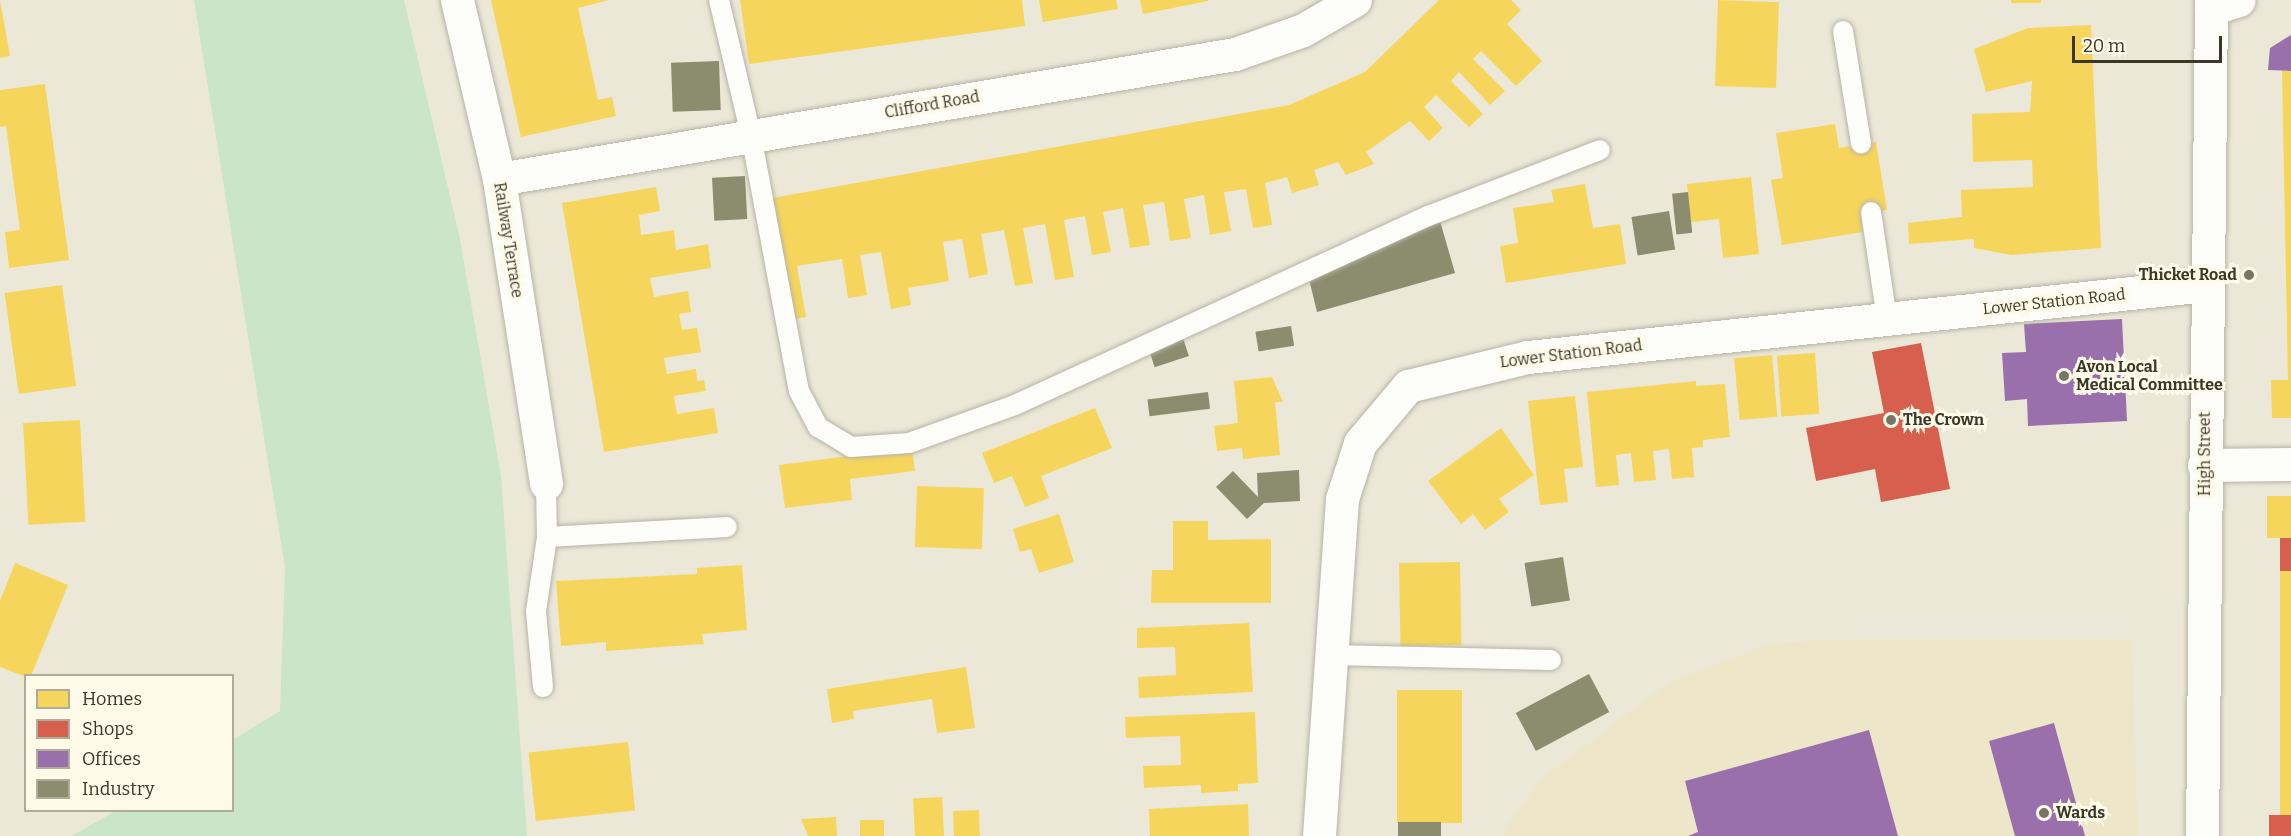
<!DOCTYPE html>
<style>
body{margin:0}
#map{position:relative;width:2291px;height:836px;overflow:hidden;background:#ece8d7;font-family:Bitter,serif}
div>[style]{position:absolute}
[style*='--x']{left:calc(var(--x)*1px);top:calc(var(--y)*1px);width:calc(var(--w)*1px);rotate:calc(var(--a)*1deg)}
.built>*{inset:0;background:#ede6c9}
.green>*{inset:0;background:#cae5ca}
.homes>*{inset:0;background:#f6d55c;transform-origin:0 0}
.shops>*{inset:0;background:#d6604d;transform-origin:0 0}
.offices>*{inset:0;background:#9970ab}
.industry>*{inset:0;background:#8c8c6e;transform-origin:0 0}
.roads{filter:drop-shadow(0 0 2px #b6b3a6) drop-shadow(0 0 2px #b6b3a6)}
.service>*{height:20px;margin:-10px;padding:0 10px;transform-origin:10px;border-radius:10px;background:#fcfcf9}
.minor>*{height:33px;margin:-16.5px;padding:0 16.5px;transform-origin:16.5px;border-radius:16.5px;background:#fcfcf9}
.secondary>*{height:33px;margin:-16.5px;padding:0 16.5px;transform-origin:16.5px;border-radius:16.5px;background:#fcfcf9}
.dots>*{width:16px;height:16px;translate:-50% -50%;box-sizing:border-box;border:3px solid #fefae8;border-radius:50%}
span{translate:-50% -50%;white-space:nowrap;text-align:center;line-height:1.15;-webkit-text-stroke:6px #fefae8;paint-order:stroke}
.street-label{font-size:16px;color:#3a372b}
.poi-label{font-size:16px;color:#3a372b;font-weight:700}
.right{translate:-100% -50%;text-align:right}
.left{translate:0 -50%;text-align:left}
.legend{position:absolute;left:24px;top:674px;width:210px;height:138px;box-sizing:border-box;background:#fefae8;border:2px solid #b0ac9c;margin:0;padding:8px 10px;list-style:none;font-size:18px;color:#3a372b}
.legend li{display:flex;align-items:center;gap:12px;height:30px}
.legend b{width:30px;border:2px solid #b0ac9c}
.scale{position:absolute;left:2072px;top:36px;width:150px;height:27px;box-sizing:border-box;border:3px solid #3a372b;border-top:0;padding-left:8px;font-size:18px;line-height:21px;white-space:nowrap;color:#3a372b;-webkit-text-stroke:4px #fefae8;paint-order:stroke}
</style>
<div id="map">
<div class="built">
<div style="clip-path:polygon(1853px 639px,2132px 639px,2138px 836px,1505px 836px,1503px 830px,1543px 777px,1668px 683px,1771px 643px)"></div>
</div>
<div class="green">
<div style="clip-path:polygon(194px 0,404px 0,460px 239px,501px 476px,527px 836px,72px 836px,115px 811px,232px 810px,233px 740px,280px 711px,285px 568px)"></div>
</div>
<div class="homes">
<div style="clip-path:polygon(0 0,10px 56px,0 58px)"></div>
<div style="clip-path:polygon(491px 0,609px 0,578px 8px,598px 100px,612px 97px,616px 116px,521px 137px)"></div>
<div style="clip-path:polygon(740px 0,1022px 0,1025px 26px,749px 64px)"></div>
<div style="clip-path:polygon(1039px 0,1116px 0,1118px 9px,1043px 22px)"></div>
<div style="clip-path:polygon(1140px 0,1208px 0,1208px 1px,1143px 14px)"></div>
<div style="clip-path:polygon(1439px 0,1511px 0,1521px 10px,1507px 24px,1542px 61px,1516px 86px,1481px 51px,1473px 59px,1505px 91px,1490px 105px,1459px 72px,1451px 81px,1483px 114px,1469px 127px,1436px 95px,1424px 107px,1443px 128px,1429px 141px,1410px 121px,1366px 152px,1374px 164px,1346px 175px,1338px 162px,1314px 170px,1319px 185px,1292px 193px,1287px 177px,1265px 183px,1272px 225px,1253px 228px,1246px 189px,1224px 192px,1231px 231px,1210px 235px,1204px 195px,1184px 199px,1191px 238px,1170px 241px,1164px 202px,1143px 205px,1150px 245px,1130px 248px,1123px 208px,1103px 212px,1111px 252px,1092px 255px,1085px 216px,1064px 220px,1074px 277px,1055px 280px,1045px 224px,1023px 228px,1033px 283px,1015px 286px,1004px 230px,981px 234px,988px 274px,969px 278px,962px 239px,943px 242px,949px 281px,908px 288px,911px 305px,891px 309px,881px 252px,860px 255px,867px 295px,848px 298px,842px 259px,797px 266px,806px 317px,788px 320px,767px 199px,1289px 105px,1365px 72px)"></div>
<div style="left:1718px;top:0;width:61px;height:86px;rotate:2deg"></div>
<div style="left:2011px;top:0;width:30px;height:3px"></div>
<div style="clip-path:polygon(2091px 25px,2101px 248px,2011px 255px,1974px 248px,1974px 239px,1909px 244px,1908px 223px,1962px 217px,1961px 190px,2033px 187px,2032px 160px,1973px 162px,1972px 114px,2030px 112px,2032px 81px,1986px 92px,1974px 49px,2028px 28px)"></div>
<div style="clip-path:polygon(2282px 71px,2291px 71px,2291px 418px,2272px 418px,2271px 380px,2288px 380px)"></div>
<div style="clip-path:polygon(45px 84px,69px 260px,9px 268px,5px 232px,20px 230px,6px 126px,0 127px,0 90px)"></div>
<div style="clip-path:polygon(1835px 124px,1839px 148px,1876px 142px,1887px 210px,1860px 214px,1863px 232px,1782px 245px,1771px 180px,1783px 178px,1776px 133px)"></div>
<div style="clip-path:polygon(1751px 177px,1759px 254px,1723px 258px,1719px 219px,1691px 222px,1687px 184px)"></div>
<div style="clip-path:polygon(1585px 184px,1593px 228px,1620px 224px,1626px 264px,1506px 283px,1500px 246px,1518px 243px,1513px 208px,1554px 202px,1551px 190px)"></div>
<div style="clip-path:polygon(656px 187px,660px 211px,639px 215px,641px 235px,674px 230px,676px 250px,708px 244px,711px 268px,650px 278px,654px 297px,688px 291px,691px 312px,679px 314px,682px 330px,697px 328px,701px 352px,664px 358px,667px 374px,696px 369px,697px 381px,704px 380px,706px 391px,674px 396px,677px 414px,714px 408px,718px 433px,604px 452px,562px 203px)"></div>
<div style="left:62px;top:285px;width:102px;height:58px;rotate:82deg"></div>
<div style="left:1815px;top:353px;width:61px;height:38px;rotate:86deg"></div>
<div style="left:1772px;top:355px;width:62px;height:38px;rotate:85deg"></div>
<div style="clip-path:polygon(1272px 377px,1283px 402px,1275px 402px,1280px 455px,1243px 459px,1242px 448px,1217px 451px,1214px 426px,1238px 423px,1234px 381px)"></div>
<div style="clip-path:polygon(1696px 381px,1696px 386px,1725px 384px,1730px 437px,1703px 440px,1703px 447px,1692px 448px,1694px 477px,1672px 479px,1669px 449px,1653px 451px,1656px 480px,1634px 482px,1631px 453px,1616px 455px,1619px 485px,1596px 487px,1587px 392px)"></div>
<div style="clip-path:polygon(1575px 396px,1583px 467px,1564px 469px,1568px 502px,1540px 505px,1528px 401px)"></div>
<div style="clip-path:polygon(1095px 408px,1112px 448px,1041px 476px,1049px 498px,1025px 507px,1012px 476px,994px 483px,982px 453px)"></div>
<div style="left:80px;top:420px;width:102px;height:57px;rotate:87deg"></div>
<div style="clip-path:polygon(1501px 428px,1534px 475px,1499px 499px,1509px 512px,1485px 530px,1473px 514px,1461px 524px,1428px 481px)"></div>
<div style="clip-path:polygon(912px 448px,915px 471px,850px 479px,852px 500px,785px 508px,779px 465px)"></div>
<div style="left:917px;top:486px;width:67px;height:61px;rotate:2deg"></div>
<div style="left:2267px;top:496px;width:24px;height:42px"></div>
<div style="clip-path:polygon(1059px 514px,1074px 562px,1039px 573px,1031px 549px,1020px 552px,1013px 529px)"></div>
<div style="clip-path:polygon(1173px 521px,1208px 521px,1208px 540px,1271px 539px,1271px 603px,1151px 603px,1152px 570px,1173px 570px)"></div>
<div style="left:1460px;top:562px;width:83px;height:61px;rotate:89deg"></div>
<div style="clip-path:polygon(15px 563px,68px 585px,31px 676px,26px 677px,0 667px,0 601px)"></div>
<div style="clip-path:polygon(742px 565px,747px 630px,702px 634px,704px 644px,606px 651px,606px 642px,561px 646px,556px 581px,697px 574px,697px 568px)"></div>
<div style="left:2280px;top:571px;width:11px;height:244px"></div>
<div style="clip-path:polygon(1249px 623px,1253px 692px,1139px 698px,1138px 677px,1176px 675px,1175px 647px,1137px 648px,1137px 628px)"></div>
<div style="clip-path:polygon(966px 667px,975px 728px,937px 733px,932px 699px,853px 711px,854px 719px,832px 723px,827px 689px)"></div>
<div style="left:1397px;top:690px;width:65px;height:133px"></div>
<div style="clip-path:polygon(1255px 712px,1258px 783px,1238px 784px,1238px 791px,1201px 793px,1201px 785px,1144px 788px,1143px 766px,1181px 765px,1180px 736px,1126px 738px,1125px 717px)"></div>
<div style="left:628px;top:742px;width:69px;height:100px;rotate:84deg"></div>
<div style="left:942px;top:797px;width:39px;height:29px;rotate:87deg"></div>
<div style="clip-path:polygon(1248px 804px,1249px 836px,1150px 836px,1149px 809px)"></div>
<div style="left:979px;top:810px;width:26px;height:26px;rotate:88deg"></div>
<div style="clip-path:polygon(836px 817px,837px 836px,808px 836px,801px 819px)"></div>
<div style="left:884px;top:820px;width:16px;height:24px;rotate:90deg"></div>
</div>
<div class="shops">
<div style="clip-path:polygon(1921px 343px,1950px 489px,1881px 502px,1875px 469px,1816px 481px,1806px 428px,1884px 413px,1872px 352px)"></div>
<div style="left:2280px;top:538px;width:11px;height:33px"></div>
<div style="left:2269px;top:815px;width:22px;height:21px"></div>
</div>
<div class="offices">
<div style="clip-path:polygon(2291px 35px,2291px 71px,2268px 70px,2270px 48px)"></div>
<div style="clip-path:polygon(2122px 319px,2127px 421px,2028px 426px,2027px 399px,2005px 401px,2002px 353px,2026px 352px,2024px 324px)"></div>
<div style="clip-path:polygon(2054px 723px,2085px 836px,2015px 836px,1989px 741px)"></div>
<div style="clip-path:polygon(1869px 730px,1898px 836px,1688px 836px,1698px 832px,1685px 781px)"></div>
</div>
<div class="industry">
<div style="left:719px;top:61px;width:49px;height:48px;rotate:88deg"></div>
<div style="left:745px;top:176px;width:43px;height:33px;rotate:87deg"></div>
<div style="left:1688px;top:192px;width:41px;height:16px;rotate:84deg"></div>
<div style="left:1669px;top:211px;width:39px;height:38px;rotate:81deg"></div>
<div style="clip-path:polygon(1440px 221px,1455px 273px,1317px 312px,1308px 275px)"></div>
<div style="left:1291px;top:326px;width:20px;height:36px;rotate:81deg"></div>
<div style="left:1183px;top:338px;width:19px;height:36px;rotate:72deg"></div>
<div style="left:1208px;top:392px;width:17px;height:61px;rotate:83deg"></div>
<div style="clip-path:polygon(1299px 470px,1300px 501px,1264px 503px,1247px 519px,1216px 487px,1233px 471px,1258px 497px,1257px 473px)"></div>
<div style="left:1563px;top:557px;width:44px;height:39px;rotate:81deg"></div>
<div style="left:1589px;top:674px;width:43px;height:83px;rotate:62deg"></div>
<div style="left:1441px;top:822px;width:14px;height:43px;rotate:90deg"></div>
</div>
<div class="roads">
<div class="service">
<div style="--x:719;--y:0;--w:139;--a:76.7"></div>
<div style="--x:751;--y:135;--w:260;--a:79.4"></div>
<div style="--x:799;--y:391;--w:41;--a:62.2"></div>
<div style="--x:818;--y:427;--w:39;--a:31"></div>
<div style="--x:851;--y:447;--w:58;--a:-3.9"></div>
<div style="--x:909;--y:443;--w:113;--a:-19.7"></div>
<div style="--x:1015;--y:405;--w:454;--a:-24.6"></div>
<div style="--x:1428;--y:216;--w:184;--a:-21"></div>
<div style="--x:1843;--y:31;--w:114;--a:80.9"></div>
<div style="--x:1871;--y:212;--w:108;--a:81.5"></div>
<div style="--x:547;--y:537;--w:180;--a:-3.2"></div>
<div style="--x:1331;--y:655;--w:220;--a:1.3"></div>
<div style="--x:543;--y:687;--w:76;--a:-95.3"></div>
<div style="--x:536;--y:611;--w:75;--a:-81.5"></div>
<div style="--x:547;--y:537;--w:54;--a:-91.1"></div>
</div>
<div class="minor">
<div style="--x:457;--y:0;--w:184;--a:76.8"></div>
<div style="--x:499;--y:179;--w:308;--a:81.2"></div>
<div style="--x:2211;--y:9;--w:29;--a:-18"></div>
<div style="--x:499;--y:179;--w:747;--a:-9.64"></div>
<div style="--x:1235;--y:54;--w:72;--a:-19.4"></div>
<div style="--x:1303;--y:30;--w:60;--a:-30"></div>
<div style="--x:2204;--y:465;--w:87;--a:-0.7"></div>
<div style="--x:1319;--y:836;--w:338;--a:-86.1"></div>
<div style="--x:1342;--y:499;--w:59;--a:-72.2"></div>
<div style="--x:1360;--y:443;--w:75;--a:-49.9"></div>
<div style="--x:1408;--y:386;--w:123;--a:-13.6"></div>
<div style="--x:1528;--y:357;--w:682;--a:-6.06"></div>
</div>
<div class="secondary">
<div style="--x:2202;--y:836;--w:836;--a:-89.38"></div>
</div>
</div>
<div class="dots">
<div style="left:2249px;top:275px;background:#787567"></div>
<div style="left:2064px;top:376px;background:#787567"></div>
<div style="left:1891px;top:420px;background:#787567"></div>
<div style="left:2044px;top:813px;background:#787567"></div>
</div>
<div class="street-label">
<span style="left:932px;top:105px;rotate:-10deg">Clifford Road</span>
<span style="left:508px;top:240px;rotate:81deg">Railway Terrace</span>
<span style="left:2054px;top:302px;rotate:-6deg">Lower Station Road</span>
<span style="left:1571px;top:354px;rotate:-7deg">Lower Station Road</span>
<span style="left:2205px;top:454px;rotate:-90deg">High Street</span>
</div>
<div class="poi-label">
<span class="right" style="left:2237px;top:275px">Thicket Road</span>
<span class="left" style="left:2076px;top:376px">Avon Local<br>Medical Committee</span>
<span class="left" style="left:1903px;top:420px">The Crown</span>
<span class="left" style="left:2056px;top:813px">Wards</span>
</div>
<ul class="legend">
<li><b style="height:16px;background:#f6d55c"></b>Homes</li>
<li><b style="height:16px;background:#d6604d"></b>Shops</li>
<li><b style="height:16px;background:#9970ab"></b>Offices</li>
<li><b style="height:16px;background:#8c8c6e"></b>Industry</li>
</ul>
<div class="scale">20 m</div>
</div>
